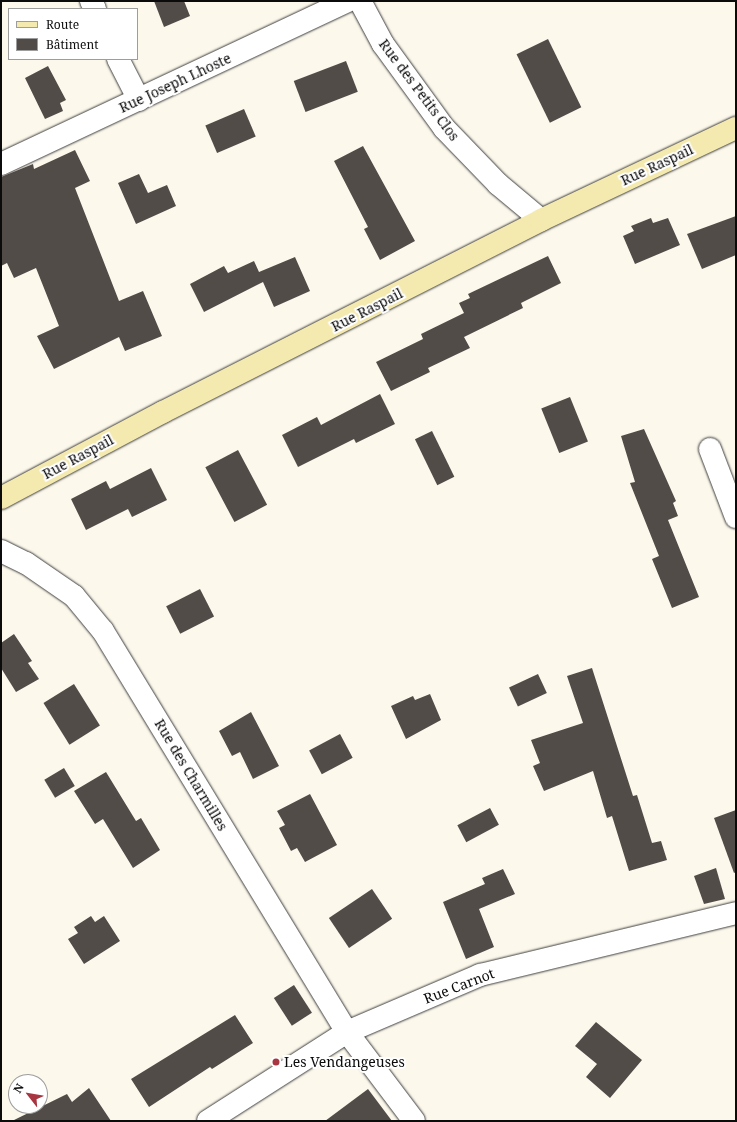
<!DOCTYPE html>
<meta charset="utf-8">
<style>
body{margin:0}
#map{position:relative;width:737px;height:1122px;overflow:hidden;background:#fcf8ec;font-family:"Noto Serif",serif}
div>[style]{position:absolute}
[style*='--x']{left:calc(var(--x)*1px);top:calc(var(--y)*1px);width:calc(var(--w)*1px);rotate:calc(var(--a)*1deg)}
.building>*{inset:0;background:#524c49;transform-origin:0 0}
.roads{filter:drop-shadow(0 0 1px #3e3e3e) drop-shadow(0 0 1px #3e3e3e)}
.street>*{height:22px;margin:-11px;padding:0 11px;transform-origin:11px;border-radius:11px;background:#fff}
.secondary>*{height:22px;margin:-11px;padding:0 11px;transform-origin:11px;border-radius:11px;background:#f4e9af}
.dots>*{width:11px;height:11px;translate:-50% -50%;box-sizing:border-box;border:2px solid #fff;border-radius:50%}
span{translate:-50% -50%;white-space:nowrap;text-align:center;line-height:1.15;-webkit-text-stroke:4px #fff;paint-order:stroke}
.street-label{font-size:14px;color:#0b0b0b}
.poi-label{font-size:14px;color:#0b0b0b}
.left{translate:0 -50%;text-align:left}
.frame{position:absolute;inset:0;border:2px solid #0b0b0b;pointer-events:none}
.legend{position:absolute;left:8px;top:8px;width:130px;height:52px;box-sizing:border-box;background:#fff;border:1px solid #9d9d9d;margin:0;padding:5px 7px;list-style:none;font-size:12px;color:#0b0b0b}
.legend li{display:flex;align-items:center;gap:8px;height:20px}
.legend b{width:20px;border:1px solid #9d9d9d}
.north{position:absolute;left:8px;top:1074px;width:40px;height:40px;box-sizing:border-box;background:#fff;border:1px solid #9d9d9d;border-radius:50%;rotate:301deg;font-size:11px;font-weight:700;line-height:16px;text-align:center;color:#0b0b0b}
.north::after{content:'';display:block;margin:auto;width:14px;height:18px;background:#a83641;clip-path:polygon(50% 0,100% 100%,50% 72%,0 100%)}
</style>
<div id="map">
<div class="building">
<div style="clip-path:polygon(154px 1px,184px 1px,190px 16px,164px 27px)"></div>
<div style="left:548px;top:39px;width:76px;height:35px;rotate:64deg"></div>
<div style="left:346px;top:61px;width:33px;height:56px;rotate:69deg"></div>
<div style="clip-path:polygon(48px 66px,66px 100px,60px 103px,63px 111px,45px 119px,25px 78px)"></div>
<div style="left:244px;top:109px;width:30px;height:42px;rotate:67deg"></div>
<div style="clip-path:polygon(363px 146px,415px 241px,380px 260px,364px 229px,368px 227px,334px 161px)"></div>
<div style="clip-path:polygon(75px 150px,90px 181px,75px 188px,119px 301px,143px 291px,162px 336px,125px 351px,119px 337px,54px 369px,37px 336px,59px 326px,36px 268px,14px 278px,7px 263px,1px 266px,1px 177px,33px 164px,34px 169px)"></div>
<div style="clip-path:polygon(139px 174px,148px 193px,167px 185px,176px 206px,136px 224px,118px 183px)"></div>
<div style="clip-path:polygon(736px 216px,736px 255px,702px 269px,687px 234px)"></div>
<div style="clip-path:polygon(651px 218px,653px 223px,668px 218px,680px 245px,635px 264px,623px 236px,634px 231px,631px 226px)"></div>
<div style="clip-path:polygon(548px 256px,561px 283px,521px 303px,523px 308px,464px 337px,470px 348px,428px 368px,430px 372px,391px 391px,376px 362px,423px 339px,421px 334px,464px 313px,459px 303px,470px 298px,468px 294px)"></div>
<div style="clip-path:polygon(295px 257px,310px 291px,274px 307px,263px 282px,204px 312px,190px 284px,224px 266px,228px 273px,254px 261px,259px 272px)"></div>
<div style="clip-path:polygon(380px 394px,395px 424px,356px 443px,354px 439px,298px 467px,282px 435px,317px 417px,321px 425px)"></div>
<div style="left:570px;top:397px;width:48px;height:31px;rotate:68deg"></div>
<div style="clip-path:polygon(644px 429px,676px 501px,673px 503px,678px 516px,668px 520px,699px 597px,672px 608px,652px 559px,659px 556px,630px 483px,635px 482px,621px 436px)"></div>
<div style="left:432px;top:431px;width:51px;height:19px;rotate:64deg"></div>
<div style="left:238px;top:450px;width:62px;height:37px;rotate:62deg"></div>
<div style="clip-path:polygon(151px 468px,167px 500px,132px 517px,128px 509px,86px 530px,71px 499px,106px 481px,110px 489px)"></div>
<div style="left:200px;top:589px;width:31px;height:38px;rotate:63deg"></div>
<div style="clip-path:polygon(14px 634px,32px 661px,28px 663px,39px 679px,16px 692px,1px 668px,1px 643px)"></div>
<div style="clip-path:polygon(592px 668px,633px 796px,637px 795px,652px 843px,661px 841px,667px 860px,629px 871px,612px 816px,607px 818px,593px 771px,544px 791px,533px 766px,540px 763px,531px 740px,583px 723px,567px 676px)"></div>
<div style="left:538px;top:674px;width:21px;height:32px;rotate:65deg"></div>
<div style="left:74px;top:684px;width:49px;height:36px;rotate:58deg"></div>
<div style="clip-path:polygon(430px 694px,441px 720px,406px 739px,391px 706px,413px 696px,415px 700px)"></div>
<div style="clip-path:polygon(251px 712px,279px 766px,253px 779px,240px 752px,232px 756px,219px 731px)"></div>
<div style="left:340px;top:734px;width:27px;height:35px;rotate:62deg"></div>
<div style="left:64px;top:768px;width:21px;height:23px;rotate:59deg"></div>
<div style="clip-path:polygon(106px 772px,136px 821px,141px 818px,160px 850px,133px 868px,103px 819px,95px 824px,74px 791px)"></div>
<div style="clip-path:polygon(310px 794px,337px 845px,305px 862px,297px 848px,291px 851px,279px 828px,285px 825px,277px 811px)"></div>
<div style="left:490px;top:808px;width:19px;height:37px;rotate:62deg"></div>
<div style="clip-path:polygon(736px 810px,736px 872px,734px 873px,714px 818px)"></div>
<div style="clip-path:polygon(716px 868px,725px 899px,704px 904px,694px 876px)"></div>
<div style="clip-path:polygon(503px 869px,515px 894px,479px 909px,494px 947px,466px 959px,443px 902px,485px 884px,482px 878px)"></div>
<div style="left:372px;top:889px;width:36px;height:52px;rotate:56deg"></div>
<div style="clip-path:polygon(91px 916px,95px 922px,104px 916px,120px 941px,84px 964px,68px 939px,78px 933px,74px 927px)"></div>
<div style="left:294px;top:985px;width:33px;height:24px;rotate:57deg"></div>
<div style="clip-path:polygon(235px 1015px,253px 1043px,212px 1069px,210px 1067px,149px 1107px,131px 1079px)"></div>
<div style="clip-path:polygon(596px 1022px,642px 1060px,610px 1098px,586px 1077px,597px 1064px,575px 1046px)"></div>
<div style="clip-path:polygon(89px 1088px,111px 1121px,12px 1121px,67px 1094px,72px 1102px)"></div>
<div style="clip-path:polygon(368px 1089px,392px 1121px,325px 1121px)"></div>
</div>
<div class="roads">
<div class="street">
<div style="--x:91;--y:1;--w:9;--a:63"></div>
<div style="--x:360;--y:1;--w:49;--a:61.9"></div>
<div style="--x:383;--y:44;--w:104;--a:54"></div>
<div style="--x:444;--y:128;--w:78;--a:46"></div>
<div style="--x:498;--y:184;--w:56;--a:39.9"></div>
<div style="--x:118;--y:59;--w:46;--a:62.9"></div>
<div style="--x:1;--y:164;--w:383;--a:-25.2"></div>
<div style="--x:710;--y:449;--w:73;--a:69.1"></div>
<div style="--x:1;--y:551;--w:28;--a:26"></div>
<div style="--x:26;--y:563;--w:58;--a:34.5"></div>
<div style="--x:74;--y:596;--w:45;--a:50.4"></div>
<div style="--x:103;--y:631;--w:469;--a:58.7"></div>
<div style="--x:347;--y:1032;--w:111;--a:53"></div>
<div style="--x:208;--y:1121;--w:165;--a:-32.6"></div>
<div style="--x:347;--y:1032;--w:145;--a:-23.2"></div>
<div style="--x:480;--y:975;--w:263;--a:-13.6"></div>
</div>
<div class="secondary">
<div style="--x:1;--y:498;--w:183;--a:-28"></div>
<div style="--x:163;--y:412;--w:424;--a:-26.9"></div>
<div style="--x:541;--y:220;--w:216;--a:-25.3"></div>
</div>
</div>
<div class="dots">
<div style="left:276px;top:1062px;background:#a83641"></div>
</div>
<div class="street-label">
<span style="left:175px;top:83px;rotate:-25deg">Rue Joseph Lhoste</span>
<span style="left:419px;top:90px;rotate:53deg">Rue des Petits Clos</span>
<span style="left:657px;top:165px;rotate:-25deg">Rue Raspail</span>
<span style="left:367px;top:310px;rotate:-27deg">Rue Raspail</span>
<span style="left:78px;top:457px;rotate:-28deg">Rue Raspail</span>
<span style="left:191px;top:775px;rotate:59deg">Rue des Charmilles</span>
<span style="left:459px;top:986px;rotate:-21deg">Rue Carnot</span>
</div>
<div class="poi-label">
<span class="left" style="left:284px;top:1062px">Les Vendangeuses</span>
</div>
<div class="frame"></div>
<ul class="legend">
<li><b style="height:5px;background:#f4e9af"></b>Route</li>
<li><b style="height:11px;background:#524c49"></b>Bâtiment</li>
</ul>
<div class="north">N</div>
</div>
